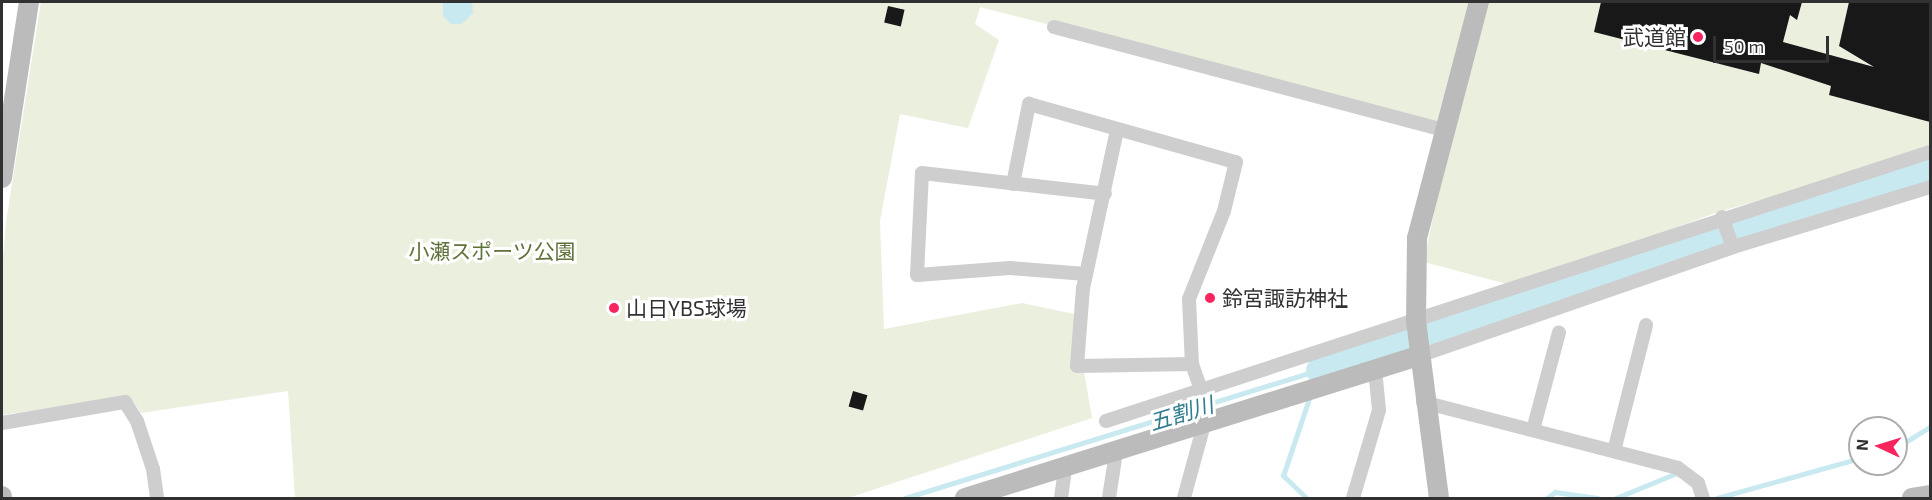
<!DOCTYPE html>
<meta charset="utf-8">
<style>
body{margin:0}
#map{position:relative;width:1932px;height:500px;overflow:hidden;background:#fff;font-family:"Exo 2","Noto Sans JP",sans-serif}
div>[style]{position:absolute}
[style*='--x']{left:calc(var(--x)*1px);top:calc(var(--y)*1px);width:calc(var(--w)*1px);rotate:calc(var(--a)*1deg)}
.green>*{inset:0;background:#eaefde}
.water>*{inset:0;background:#c9e9f0}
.stream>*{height:4.5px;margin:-2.25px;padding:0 2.25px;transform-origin:2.25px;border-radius:2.25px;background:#c9e9f0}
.river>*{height:27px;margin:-13.5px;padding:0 13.5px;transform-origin:13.5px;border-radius:13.5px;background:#c9e9f0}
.building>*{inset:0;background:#181818;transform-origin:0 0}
.street>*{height:14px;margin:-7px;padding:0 7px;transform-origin:7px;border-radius:7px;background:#cecece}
.secondary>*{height:20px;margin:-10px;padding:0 10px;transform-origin:10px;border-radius:10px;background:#bbb}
.dots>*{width:16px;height:16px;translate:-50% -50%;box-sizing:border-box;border:3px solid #fff;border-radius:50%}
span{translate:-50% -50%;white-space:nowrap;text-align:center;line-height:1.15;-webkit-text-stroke:6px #fff;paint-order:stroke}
.poi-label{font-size:21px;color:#313131}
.right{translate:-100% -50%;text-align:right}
.left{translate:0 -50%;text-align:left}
.park-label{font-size:21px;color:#5f7239}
.water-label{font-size:22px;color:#317d8f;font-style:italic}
.frame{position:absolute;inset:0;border:3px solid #313131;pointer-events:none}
.north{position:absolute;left:1848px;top:416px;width:60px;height:60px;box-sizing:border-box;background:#fff;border:2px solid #adadad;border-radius:50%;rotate:274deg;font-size:16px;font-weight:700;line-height:24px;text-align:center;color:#313131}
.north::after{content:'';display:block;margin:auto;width:21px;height:27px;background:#f7245e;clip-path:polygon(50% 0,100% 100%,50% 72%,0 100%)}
.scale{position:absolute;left:1713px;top:36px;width:116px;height:27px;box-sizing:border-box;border:3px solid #313131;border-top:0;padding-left:8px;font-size:18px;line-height:21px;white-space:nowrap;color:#313131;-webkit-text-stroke:4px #fff;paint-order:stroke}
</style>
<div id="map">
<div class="green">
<div style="clip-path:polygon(41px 2px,1930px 2px,1930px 151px,1715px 213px,1518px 287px,1424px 262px,1451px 127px,980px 7px,975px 24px,999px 40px,968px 128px,900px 114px,880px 221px,884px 329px,1022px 303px,1074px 314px,1092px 418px,848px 498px,295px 498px,288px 391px,141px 413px,129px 396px,2px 415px,2px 270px,6px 222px)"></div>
</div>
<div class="water">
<div style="clip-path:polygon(443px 2px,472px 2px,473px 13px,462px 24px,451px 24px,443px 16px)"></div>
</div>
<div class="stream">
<div style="--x:1896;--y:448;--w:40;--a:-32"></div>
<div style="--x:905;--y:498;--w:433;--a:-17.2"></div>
<div style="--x:1319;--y:370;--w:14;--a:107"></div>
<div style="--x:1306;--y:498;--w:32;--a:-136"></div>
<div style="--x:1283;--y:476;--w:84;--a:-71.4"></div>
<div style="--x:1547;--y:498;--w:10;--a:-37"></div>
<div style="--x:1555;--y:492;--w:43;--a:7.9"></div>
<div style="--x:1616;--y:498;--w:66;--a:-22.3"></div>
<div style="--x:1717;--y:498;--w:148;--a:-15.6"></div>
</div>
<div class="river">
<div style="--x:1319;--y:370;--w:644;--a:-18.29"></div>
</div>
<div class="building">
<div style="clip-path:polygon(1601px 2px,1802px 2px,1797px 20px,1790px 15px,1783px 42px,1874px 67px,1839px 46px,1849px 2px,1930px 2px,1930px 122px,1829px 95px,1831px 86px,1761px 63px,1759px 74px,1594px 32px)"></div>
<div style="left:888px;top:6px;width:17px;height:17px;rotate:13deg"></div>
<div style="left:853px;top:391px;width:15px;height:16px;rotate:16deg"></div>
</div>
<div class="street">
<div style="--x:1054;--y:27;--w:403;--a:14.8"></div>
<div style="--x:1117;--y:130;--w:162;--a:102.1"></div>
<div style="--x:1083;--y:288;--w:78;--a:94.4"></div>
<div style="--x:1077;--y:366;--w:115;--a:-1"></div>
<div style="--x:1013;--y:184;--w:82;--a:-78.7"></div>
<div style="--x:1029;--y:104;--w:215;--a:15.7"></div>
<div style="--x:1236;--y:162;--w:50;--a:103.8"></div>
<div style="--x:1224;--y:211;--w:95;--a:111.7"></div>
<div style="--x:1189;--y:299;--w:65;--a:87.4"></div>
<div style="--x:1192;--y:364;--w:49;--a:70.8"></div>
<div style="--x:1208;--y:410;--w:91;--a:105.3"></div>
<div style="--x:1722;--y:217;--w:32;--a:70"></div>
<div style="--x:1086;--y:274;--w:76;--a:-175.5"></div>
<div style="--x:1010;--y:268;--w:93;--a:175.7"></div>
<div style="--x:917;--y:275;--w:102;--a:-87.2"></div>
<div style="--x:922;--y:173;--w:184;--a:6.5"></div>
<div style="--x:1419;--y:356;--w:332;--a:-19.1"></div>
<div style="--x:1733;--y:247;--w:206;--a:-16.9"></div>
<div style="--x:1423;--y:402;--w:263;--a:14.5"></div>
<div style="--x:1678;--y:468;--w:25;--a:37"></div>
<div style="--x:1698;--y:483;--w:16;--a:72"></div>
<div style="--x:1106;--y:421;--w:867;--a:-18.08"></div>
<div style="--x:2;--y:423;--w:125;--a:-9.7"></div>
<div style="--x:125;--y:402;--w:22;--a:58"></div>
<div style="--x:137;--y:421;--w:51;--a:71.6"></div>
<div style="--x:153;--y:469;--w:29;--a:82"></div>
<div style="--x:1533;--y:430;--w:101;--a:-75.1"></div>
<div style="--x:1614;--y:451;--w:130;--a:-75.7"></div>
<div style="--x:1061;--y:498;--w:30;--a:-82"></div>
<div style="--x:1109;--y:498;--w:47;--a:-81.3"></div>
<div style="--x:1353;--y:498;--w:92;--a:-73.5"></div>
<div style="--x:1379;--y:410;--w:41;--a:-95.6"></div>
</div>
<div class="secondary">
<div style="--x:2;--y:178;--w:178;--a:-81.3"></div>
<div style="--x:2;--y:496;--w:2;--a:90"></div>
<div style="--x:965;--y:498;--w:476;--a:-17.4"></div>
<div style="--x:1439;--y:498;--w:177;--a:-97.4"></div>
<div style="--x:1416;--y:322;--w:84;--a:-89.3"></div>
<div style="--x:1417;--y:238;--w:244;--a:-75.3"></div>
<div style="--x:1912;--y:498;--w:18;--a:-9"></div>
</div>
<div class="dots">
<div style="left:1698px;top:37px;background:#f7245e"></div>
<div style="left:1210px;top:298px;background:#f7245e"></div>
<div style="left:614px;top:308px;background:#f7245e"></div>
</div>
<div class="poi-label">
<span class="right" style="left:1686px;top:37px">武道館</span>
<span class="left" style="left:1222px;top:298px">鈴宮諏訪神社</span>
<span class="left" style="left:626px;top:308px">山日YBS球場</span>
</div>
<div class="park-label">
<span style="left:492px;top:251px">小瀬スポーツ公園</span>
</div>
<div class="water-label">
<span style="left:1181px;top:413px;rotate:-17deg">五割川</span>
</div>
<div class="frame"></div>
<div class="north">N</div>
<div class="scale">50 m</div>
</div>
